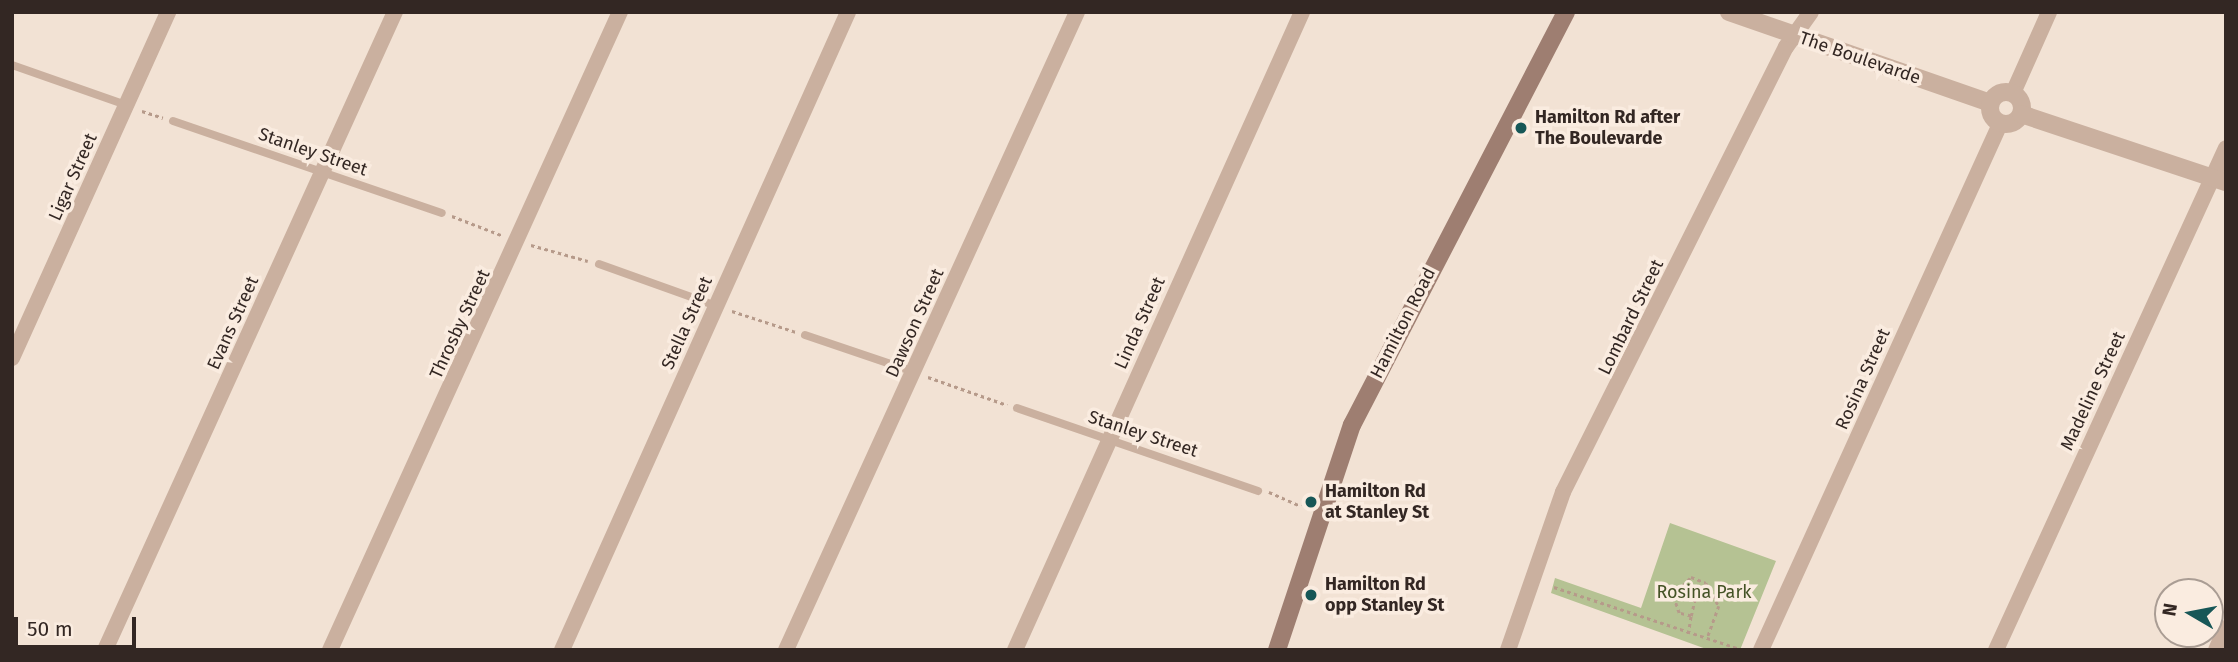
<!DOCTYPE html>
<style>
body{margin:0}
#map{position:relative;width:2238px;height:662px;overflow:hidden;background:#f2e2d4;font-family:"Fira Sans",sans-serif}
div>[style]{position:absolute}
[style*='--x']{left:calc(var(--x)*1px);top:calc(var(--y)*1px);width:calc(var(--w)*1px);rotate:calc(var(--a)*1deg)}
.green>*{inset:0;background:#b5c293}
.path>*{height:2.5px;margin-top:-1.25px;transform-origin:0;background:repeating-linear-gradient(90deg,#b69a8a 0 3.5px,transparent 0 7px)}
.service>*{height:8px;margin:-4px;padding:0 4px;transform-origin:4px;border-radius:4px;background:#cab09f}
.minor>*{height:16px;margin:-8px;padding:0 8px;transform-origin:8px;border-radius:8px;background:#cab09f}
.tertiary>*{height:18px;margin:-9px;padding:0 9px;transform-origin:9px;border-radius:9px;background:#cab09f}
.tertiary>.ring{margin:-9px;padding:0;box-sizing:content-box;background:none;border:18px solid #cab09f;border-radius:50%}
.secondary>*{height:18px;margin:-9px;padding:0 9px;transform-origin:9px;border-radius:9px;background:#9e7e71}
.dots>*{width:19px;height:19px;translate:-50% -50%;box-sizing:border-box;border:4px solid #faece0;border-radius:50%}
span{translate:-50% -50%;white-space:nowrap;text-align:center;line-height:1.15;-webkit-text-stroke:7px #faece0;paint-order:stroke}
.street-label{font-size:18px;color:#332723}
.poi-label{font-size:18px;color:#332723;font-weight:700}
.left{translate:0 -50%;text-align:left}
.park-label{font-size:18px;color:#455326}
.frame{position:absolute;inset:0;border:14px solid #332723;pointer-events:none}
.north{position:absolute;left:2154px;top:578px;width:70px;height:70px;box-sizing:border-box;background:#faece0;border:2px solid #aa9d94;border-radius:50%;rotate:280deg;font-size:19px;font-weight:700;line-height:28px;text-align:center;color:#332723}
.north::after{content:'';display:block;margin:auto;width:24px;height:32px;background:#175757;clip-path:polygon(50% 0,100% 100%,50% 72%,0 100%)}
.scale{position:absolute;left:14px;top:617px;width:122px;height:32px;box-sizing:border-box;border:4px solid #332723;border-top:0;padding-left:9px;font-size:21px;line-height:24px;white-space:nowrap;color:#332723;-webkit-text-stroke:5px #faece0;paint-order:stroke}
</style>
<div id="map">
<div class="green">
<div style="clip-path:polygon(1670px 523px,1776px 561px,1740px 650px,1709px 650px,1551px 593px,1555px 578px,1641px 608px)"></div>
</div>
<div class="path">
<div style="--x:142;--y:111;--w:22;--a:18"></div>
<div style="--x:452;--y:216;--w:53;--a:21.2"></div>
<div style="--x:531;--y:245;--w:59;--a:15.7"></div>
<div style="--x:732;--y:311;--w:67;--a:18.2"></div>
<div style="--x:928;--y:377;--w:84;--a:19.5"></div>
<div style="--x:1269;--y:492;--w:35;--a:24"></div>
<div style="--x:1554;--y:587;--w:199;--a:18.4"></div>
<div style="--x:1691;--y:616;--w:17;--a:-77"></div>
<div style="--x:1695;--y:599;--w:16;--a:-22"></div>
<div style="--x:1688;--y:634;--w:18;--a:-81"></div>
<div style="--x:1691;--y:616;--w:12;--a:-166"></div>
<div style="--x:1679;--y:613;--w:18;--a:-109"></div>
<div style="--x:1673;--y:596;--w:26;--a:-47"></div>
<div style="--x:1691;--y:577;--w:16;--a:22"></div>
<div style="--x:1706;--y:583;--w:26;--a:61"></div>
<div style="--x:1719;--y:606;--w:33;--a:110"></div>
</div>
<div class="service">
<div style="--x:12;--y:65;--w:121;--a:19.3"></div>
<div style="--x:173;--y:121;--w:284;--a:18.9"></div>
<div style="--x:599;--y:264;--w:124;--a:19.7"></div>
<div style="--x:805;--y:335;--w:115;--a:18.7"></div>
<div style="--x:1017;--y:408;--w:255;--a:19"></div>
</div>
<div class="minor">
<div style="--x:2013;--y:93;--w:89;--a:-66"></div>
<div style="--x:12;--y:358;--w:380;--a:-65.7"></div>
<div style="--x:105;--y:650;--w:701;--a:-65.56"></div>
<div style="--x:330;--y:650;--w:701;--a:-65.56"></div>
<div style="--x:562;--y:650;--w:699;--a:-65.85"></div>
<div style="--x:786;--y:650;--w:701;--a:-65.48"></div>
<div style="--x:1015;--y:650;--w:700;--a:-65.78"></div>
<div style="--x:1508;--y:650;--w:167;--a:-70.8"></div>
<div style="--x:1563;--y:492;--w:498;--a:-63.4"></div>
<div style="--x:1786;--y:47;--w:43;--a:-54.5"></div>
<div style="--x:1761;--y:650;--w:578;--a:-65.56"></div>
<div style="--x:1996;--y:650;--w:552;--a:-65.38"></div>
<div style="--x:2216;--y:650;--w:24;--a:-66"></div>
</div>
<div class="tertiary">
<div style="--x:1729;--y:12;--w:276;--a:19.2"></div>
<div class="ring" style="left:1990px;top:92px;width:14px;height:14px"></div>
<div style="--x:2021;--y:114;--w:216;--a:18.4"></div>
</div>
<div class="secondary">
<div style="--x:1277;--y:650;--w:237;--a:-71.6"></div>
<div style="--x:1352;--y:425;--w:465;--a:-62.6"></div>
</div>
<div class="dots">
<div style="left:1521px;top:128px;background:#175757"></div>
<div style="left:1311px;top:502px;background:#175757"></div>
<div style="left:1311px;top:595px;background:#175757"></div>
</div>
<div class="street-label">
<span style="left:1860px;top:58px;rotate:19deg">The Boulevarde</span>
<span style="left:313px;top:152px;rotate:19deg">Stanley Street</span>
<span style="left:73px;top:177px;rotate:-66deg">Ligar Street</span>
<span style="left:1631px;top:317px;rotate:-64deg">Lombard Street</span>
<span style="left:233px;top:323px;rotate:-66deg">Evans Street</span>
<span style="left:687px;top:323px;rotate:-66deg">Stella Street</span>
<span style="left:915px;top:323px;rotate:-66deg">Dawson Street</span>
<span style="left:1140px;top:323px;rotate:-66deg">Linda Street</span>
<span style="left:1403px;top:323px;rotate:-63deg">Hamilton Road</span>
<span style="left:460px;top:324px;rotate:-65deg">Throsby Street</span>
<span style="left:1863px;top:379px;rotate:-66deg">Rosina Street</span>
<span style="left:2093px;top:391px;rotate:-65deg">Madeline Street</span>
<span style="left:1143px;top:434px;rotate:18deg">Stanley Street</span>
</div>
<div class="poi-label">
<span class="left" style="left:1535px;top:128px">Hamilton Rd after<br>The Boulevarde</span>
<span class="left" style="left:1325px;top:502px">Hamilton Rd<br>at Stanley St</span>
<span class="left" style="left:1325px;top:595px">Hamilton Rd<br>opp Stanley St</span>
</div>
<div class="park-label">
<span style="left:1704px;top:592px">Rosina Park</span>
</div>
<div class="frame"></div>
<div class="north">N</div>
<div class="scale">50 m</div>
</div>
